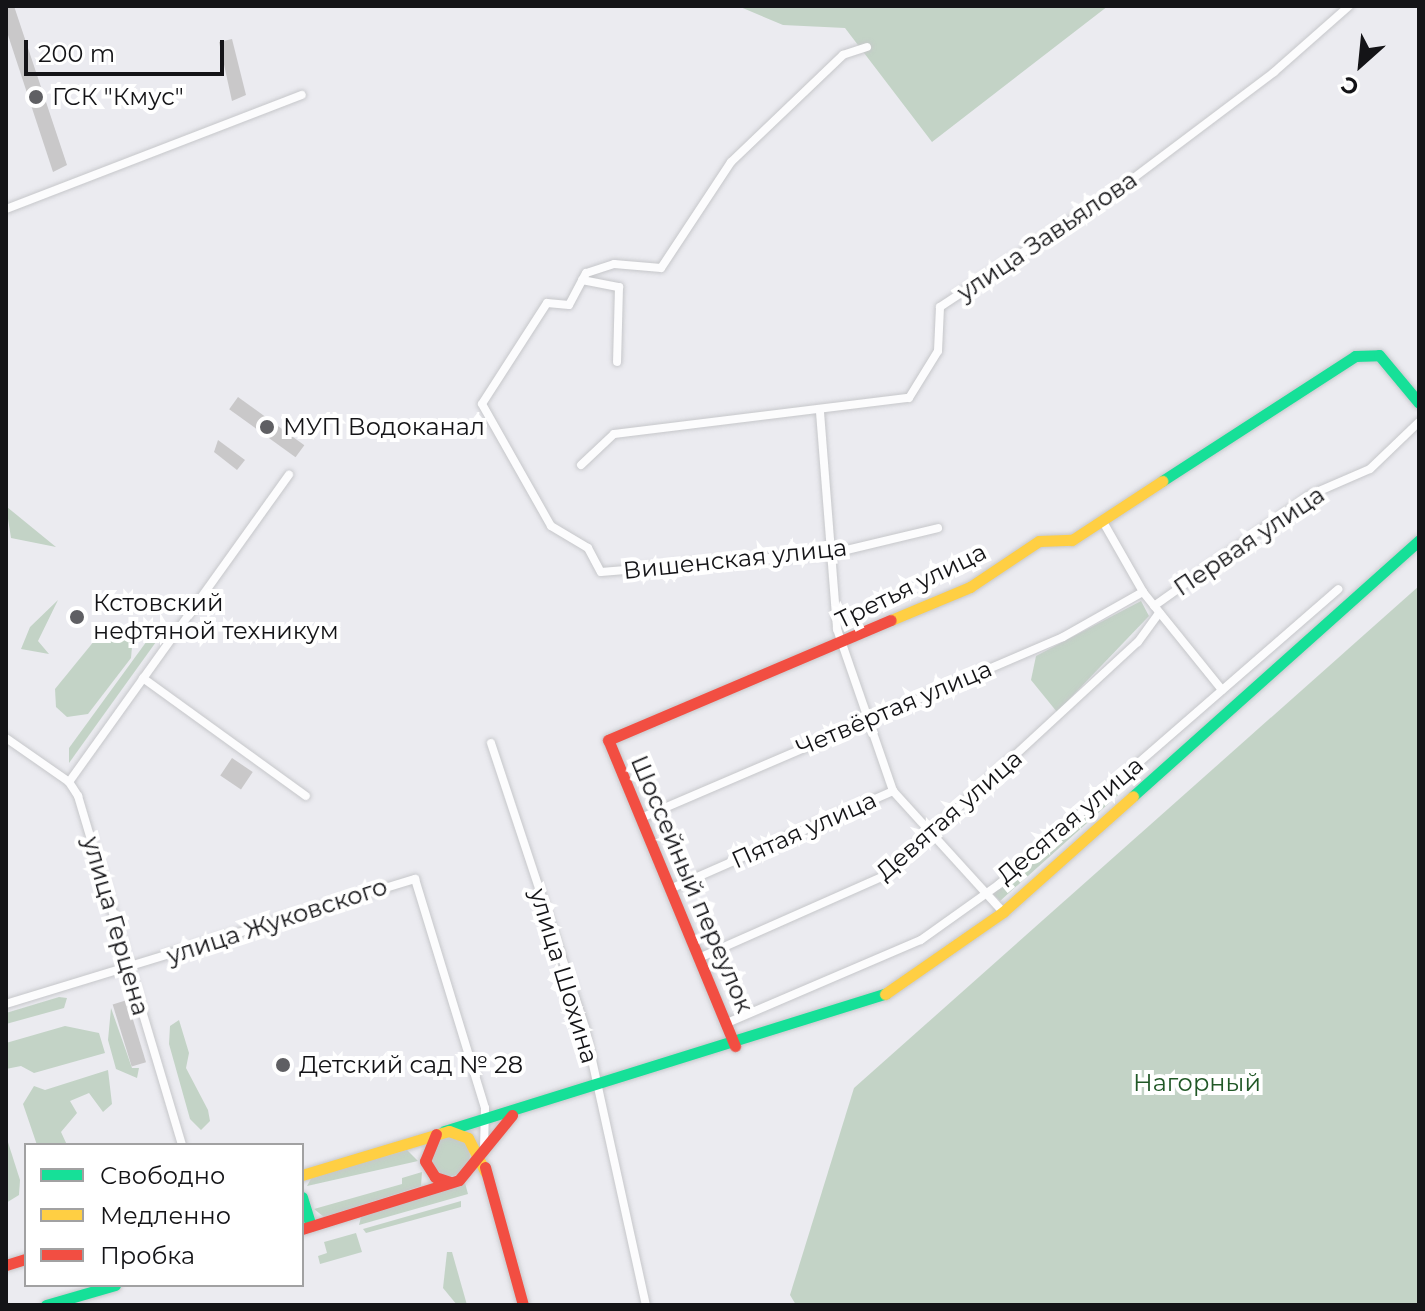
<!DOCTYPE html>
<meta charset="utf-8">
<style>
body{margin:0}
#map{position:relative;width:1425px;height:1311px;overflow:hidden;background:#ebebf0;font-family:Montserrat,sans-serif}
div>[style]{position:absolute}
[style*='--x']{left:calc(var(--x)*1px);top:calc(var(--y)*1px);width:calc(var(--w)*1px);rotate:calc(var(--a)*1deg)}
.green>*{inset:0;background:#c3d3c6}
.round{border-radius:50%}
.building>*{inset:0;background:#c9c8c9;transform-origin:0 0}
.roads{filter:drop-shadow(0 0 2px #c6c7ca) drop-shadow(0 0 2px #c6c7ca)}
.street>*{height:8px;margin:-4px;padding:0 4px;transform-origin:4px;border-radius:4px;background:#fcfcfd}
.fast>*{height:11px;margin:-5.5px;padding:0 5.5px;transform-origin:5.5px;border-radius:5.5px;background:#16e098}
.slow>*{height:11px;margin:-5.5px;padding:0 5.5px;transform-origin:5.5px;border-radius:5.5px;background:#ffcf43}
.jam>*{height:11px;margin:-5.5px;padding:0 5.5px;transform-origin:5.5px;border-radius:5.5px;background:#f24e42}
.dots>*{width:22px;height:22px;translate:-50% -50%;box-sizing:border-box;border:4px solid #fff;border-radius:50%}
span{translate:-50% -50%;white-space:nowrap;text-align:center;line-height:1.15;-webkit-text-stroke:8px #fff;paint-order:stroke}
.poi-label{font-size:24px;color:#141417}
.left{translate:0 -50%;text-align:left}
.street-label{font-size:24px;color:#141417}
.park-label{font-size:24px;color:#215827}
.frame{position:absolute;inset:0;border:8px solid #141417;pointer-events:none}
.legend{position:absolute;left:24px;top:1143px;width:280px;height:144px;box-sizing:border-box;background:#fff;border:2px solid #a1a1a2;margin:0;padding:10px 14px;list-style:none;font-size:24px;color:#141417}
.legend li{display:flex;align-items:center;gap:16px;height:40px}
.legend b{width:40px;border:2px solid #a1a1a2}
.north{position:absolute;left:1321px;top:24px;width:80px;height:80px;-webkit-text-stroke:6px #fff;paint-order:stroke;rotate:207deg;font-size:22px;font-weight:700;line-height:32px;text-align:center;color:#141417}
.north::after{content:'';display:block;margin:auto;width:28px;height:36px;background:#141417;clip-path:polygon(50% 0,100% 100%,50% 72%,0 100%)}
.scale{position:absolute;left:24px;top:40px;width:200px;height:36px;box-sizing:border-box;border:4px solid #141417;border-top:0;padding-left:10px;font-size:24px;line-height:28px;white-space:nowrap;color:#141417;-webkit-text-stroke:6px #fff;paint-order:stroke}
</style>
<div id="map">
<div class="green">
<div style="clip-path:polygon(738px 6px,1108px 6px,932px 142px,845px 28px,783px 25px)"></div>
<div style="clip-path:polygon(6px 506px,7px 507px,56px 547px,11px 538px)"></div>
<div style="clip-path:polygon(1419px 586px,1419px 1305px,796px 1305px,790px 1295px,854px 1088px)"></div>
<div style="clip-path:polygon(58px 600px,38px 641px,49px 654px,21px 649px,30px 627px)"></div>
<div style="clip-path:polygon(1141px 601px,1149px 616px,1057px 712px,1031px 680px,1036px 656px)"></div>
<div style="clip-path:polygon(160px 623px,166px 628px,69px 763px,69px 748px)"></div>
<div style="clip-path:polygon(108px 624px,133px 635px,131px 658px,88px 714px,67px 717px,56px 707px,55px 689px)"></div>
<div style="clip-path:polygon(1137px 769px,1136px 779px,1000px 901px,993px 894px)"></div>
<div style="clip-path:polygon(59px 997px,67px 998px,64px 1008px,6px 1024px,6px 1013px)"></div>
<div style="clip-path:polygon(111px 1008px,132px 1068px,139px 1068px,137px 1078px,116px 1069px,108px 1040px)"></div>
<div style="clip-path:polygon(179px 1020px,189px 1053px,186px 1068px,208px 1110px,210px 1121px,201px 1130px,190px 1119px,169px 1044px,170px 1026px)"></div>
<div style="clip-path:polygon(65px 1026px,99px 1033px,105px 1053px,34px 1073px,21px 1066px,6px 1069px,6px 1043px)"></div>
<div style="clip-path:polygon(108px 1070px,112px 1104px,103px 1112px,89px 1093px,70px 1101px,77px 1113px,61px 1132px,67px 1145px,37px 1145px,23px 1104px,34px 1086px,45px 1090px)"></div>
<div style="clip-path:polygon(6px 1136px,20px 1180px,19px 1195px,6px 1203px)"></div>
<div class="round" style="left:430px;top:1136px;width:40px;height:40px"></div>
<div style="clip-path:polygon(407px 1150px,418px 1161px,307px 1186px,312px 1177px)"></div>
<div style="clip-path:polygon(422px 1172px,421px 1186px,324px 1217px,314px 1209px,402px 1184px,402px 1178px)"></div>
<div style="clip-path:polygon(465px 1183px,468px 1194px,359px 1225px,361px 1217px)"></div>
<div style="clip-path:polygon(461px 1201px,461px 1207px,366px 1233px,363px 1229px)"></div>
<div style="clip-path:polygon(356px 1233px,362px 1252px,320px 1264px,318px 1256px,327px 1253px,324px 1242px)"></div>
<div style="clip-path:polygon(447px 1252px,452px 1252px,467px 1305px,457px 1305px,443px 1288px)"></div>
</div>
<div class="building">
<div style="clip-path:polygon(6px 6px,14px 6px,67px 165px,53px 172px,6px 29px)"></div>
<div style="clip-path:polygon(232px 39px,246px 95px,232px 101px,219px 42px)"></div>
<div style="left:238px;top:397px;width:82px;height:15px;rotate:36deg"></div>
<div style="clip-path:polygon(218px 440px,245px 460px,237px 470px,214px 452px)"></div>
<div style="left:232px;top:758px;width:25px;height:21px;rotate:34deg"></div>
<div style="left:127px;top:1000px;width:65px;height:15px;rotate:73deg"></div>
</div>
<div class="roads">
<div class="street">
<div style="--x:867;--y:47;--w:25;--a:162"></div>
<div style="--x:843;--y:55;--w:155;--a:136.3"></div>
<div style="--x:731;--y:162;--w:127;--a:123.4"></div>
<div style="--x:661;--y:268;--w:47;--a:-175.1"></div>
<div style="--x:614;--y:264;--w:29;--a:162"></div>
<div style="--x:586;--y:273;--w:36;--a:118"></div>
<div style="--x:569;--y:305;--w:22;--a:-175"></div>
<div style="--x:547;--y:303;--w:120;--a:122.8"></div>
<div style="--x:482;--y:404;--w:140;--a:60.5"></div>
<div style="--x:551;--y:526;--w:43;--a:30.7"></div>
<div style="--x:588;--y:548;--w:27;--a:62"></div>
<div style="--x:601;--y:572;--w:234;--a:-4.7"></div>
<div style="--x:834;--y:553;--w:107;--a:-13.5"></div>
<div style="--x:6;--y:209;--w:317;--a:-21.1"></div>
<div style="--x:582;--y:280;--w:38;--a:11"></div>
<div style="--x:619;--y:287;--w:75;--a:91.5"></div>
<div style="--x:820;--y:412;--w:218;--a:85.5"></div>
<div style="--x:837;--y:629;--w:171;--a:70.9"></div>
<div style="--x:893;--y:791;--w:164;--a:47.7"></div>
<div style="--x:581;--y:465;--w:45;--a:-43.2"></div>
<div style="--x:614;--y:434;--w:297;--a:-7"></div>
<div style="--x:909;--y:398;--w:55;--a:-58.3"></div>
<div style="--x:938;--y:351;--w:44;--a:-87.4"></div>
<div style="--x:940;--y:307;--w:214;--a:-33.4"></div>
<div style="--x:1119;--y:189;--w:194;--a:-37"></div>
<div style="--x:1274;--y:72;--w:100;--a:-41.3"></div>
<div style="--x:1102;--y:520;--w:83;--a:60.3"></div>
<div style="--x:1143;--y:592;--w:126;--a:51.1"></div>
<div style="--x:1154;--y:606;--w:191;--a:-35.4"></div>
<div style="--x:1310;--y:495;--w:65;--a:-23.4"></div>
<div style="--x:1370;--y:469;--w:68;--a:-43.8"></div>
<div style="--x:143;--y:678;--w:201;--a:35.9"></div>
<div style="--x:6;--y:738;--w:77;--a:34.9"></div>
<div style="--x:69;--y:782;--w:17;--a:57"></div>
<div style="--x:78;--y:796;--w:364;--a:73.4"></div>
<div style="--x:491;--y:743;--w:300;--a:71.7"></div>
<div style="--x:585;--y:1028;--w:284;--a:77.6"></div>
<div style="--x:69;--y:782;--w:378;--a:-54.4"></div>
<div style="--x:641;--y:818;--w:459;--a:-23.2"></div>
<div style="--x:1063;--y:637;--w:92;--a:-29.4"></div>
<div style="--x:670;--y:889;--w:244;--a:-23.7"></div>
<div style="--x:699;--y:958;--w:202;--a:-23.9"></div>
<div style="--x:884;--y:876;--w:345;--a:-42.7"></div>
<div style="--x:1138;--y:642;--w:36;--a:-54"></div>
<div style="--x:6;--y:1004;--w:428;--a:-17"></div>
<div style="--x:415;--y:879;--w:239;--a:73"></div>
<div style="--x:485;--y:1108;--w:41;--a:91.4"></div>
<div style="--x:727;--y:1023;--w:211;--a:-23.2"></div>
<div style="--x:921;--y:940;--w:95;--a:-35.5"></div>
<div style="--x:998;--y:885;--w:451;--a:-41"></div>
</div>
<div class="fast">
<div style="--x:1162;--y:481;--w:230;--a:-32.9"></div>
<div style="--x:1355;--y:356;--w:24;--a:-2"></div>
<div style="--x:1379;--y:355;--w:62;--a:50.2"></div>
<div style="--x:1133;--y:796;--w:384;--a:-41.8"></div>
<div style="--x:444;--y:1131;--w:462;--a:-17.3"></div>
<div style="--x:302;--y:1197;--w:30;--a:73"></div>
<div style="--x:46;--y:1305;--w:72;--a:-16.2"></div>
</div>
<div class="slow">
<div style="--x:891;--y:620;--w:86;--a:-22.7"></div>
<div style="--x:970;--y:587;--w:83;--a:-33.7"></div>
<div style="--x:1039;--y:541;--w:33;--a:-2"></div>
<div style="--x:1072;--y:540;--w:108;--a:-33.2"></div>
<div style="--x:885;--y:994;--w:144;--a:-34.8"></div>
<div style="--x:1003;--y:912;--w:174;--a:-41.7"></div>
<div style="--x:302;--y:1175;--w:153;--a:-16.7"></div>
<div style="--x:449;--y:1131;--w:20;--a:20"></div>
<div style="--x:468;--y:1138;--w:38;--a:63"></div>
</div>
<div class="jam">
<div style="--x:735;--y:1046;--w:331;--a:-112.5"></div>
<div style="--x:608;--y:740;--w:307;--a:-23"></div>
<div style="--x:436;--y:1134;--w:29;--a:112"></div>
<div style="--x:425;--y:1161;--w:19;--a:58"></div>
<div style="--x:435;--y:1177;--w:16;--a:18"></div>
<div style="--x:485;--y:1167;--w:143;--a:74.6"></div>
<div style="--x:302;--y:1229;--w:164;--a:-17.3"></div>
<div style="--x:459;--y:1180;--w:84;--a:-50.8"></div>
<div style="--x:6;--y:1265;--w:21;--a:-17"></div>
</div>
</div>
<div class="dots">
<div style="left:36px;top:97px;background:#5f5f63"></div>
<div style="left:267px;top:427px;background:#5f5f63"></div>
<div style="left:77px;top:617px;background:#5f5f63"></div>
<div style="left:283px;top:1065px;background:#5f5f63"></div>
</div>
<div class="poi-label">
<span class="left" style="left:52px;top:97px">ГСК "Кмус"</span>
<span class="left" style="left:283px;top:427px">МУП Водоканал</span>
<span class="left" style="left:93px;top:617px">Кстовский<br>нефтяной техникум</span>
<span class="left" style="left:299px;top:1065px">Детский сад № 28</span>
</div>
<div class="street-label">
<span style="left:1047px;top:236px;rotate:-34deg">улица Завьялова</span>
<span style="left:1249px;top:541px;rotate:-34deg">Первая улица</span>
<span style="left:735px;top:559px;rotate:-6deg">Вишенская улица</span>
<span style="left:911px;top:586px;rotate:-26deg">Третья улица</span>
<span style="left:894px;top:708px;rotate:-23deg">Четвёртая улица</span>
<span style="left:949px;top:815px;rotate:-41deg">Девятая улица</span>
<span style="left:1070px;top:820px;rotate:-40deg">Десятая улица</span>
<span style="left:804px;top:830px;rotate:-24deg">Пятая улица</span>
<span style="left:692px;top:884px;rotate:67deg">Шоссейный переулок</span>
<span style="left:277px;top:921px;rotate:-18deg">улица Жуковского</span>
<span style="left:116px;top:926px;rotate:74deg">улица Герцена</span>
<span style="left:564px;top:976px;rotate:73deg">улица Шохина</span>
</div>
<div class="park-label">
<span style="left:1197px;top:1083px">Нагорный</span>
</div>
<div class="frame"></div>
<ul class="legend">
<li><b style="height:10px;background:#16e098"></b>Свободно</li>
<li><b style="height:10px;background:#ffcf43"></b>Медленно</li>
<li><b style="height:10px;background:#f24e42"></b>Пробка</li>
</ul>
<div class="north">С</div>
<div class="scale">200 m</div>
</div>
